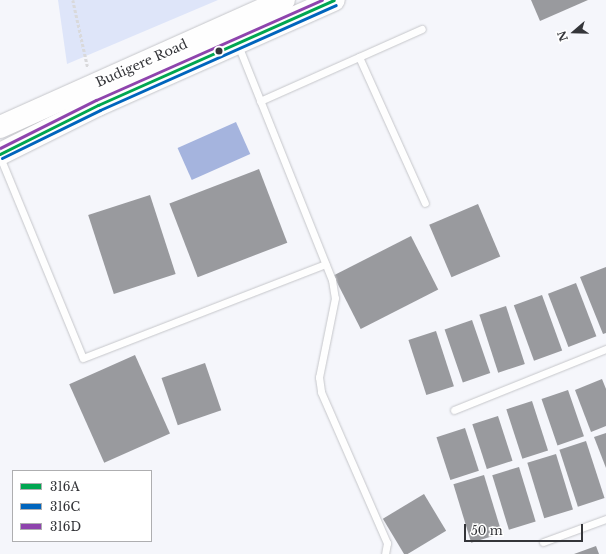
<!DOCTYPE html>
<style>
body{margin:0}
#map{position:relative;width:606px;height:554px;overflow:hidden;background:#f5f6fb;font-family:"Libre Baskerville",serif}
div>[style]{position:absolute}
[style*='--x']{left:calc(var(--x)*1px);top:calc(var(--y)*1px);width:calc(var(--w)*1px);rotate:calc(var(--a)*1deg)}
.green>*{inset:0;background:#dee5f9}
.water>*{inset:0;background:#a5b4de;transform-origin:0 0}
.building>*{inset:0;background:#999a9e;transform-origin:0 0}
.path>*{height:2.5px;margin-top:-1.25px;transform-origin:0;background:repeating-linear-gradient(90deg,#d9d9db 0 3px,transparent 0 5px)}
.roads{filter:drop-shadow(0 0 1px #c5c6ca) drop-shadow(0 0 1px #c5c6ca)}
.service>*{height:7px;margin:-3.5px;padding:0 3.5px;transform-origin:3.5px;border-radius:3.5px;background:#fefefe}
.primary>*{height:22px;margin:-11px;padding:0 11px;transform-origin:11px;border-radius:11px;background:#fefefe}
.bus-1>*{height:3px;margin:-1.5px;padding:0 1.5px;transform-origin:1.5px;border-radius:1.5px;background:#00a651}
.bus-2>*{height:3px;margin:-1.5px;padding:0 1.5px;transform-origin:1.5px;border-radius:1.5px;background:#0065bd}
.bus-3>*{height:3px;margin:-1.5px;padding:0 1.5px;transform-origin:1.5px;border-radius:1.5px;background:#8e44ad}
.dots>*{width:11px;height:11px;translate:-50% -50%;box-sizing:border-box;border:2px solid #fff;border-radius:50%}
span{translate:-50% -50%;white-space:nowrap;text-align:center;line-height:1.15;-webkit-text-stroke:4px #fff;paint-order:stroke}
.street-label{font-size:13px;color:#343539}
.legend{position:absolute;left:12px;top:470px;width:140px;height:72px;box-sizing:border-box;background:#fff;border:1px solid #aeaeb0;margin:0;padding:5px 7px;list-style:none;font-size:12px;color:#343539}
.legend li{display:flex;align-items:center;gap:8px;height:20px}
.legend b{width:20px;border:1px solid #aeaeb0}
.north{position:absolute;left:554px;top:12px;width:40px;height:40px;-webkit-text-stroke:3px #fff;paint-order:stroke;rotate:250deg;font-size:11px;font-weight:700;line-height:16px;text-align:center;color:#343539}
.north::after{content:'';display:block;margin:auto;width:14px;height:18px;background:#343539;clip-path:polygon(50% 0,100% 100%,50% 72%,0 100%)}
.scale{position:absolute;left:464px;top:524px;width:119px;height:18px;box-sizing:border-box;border:2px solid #343539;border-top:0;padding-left:5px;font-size:12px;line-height:14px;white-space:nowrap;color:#343539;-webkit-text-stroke:3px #fff;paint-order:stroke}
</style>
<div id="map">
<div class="green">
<div style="clip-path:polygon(58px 0,218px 0,67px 64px)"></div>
</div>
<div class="water">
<div style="left:236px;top:122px;width:35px;height:64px;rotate:66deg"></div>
</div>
<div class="building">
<div style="clip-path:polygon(531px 0,588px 0,540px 21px)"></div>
<div style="left:259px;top:169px;width:79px;height:96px;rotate:69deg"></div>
<div style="left:150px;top:195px;width:83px;height:65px;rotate:72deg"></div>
<div style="left:478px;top:204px;width:57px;height:53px;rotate:67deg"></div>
<div style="left:411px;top:236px;width:60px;height:87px;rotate:63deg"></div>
<div style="clip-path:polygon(606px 267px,606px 333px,603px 334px,580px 277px)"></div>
<div style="left:576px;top:283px;width:57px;height:30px;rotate:69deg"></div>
<div style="left:542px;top:295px;width:59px;height:30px;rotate:70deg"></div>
<div style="left:506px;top:306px;width:61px;height:28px;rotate:72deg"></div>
<div style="left:472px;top:320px;width:56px;height:29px;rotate:71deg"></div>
<div style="left:436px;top:331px;width:58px;height:29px;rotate:72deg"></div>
<div style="left:135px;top:355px;width:86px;height:72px;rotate:66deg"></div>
<div style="left:205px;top:363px;width:50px;height:46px;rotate:71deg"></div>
<div style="clip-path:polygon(602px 379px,606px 389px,606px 426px,591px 432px,575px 390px)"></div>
<div style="left:568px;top:390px;width:49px;height:28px;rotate:71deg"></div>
<div style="left:532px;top:401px;width:52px;height:27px;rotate:72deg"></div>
<div style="left:498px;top:416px;width:47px;height:27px;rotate:72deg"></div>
<div style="left:465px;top:428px;width:45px;height:30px;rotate:72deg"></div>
<div style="clip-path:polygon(606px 433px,606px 468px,594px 437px)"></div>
<div style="left:586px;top:441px;width:60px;height:28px;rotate:72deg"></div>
<div style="left:556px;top:454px;width:58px;height:30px;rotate:73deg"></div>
<div style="left:519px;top:467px;width:57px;height:28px;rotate:73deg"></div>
<div style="left:484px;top:475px;width:61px;height:32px;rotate:73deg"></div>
<div style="left:424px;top:494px;width:43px;height:48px;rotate:59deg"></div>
<div style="clip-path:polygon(596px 546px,599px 554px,574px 554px)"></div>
</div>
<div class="path">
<div style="--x:73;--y:0;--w:70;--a:77.6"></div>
</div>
<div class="roads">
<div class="service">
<div style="--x:238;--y:45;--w:253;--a:68.2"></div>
<div style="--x:332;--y:280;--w:18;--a:81"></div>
<div style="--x:335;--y:298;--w:81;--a:101.4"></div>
<div style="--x:319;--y:377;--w:15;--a:82"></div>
<div style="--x:321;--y:392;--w:165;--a:66.4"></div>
<div style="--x:387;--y:543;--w:11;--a:100"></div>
<div style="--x:359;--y:57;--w:160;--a:65.7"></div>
<div style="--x:260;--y:101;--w:177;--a:-24"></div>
<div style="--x:0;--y:157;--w:217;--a:67.6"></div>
<div style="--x:83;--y:358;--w:260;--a:-21.2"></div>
<div style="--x:454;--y:410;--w:164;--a:-21.9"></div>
<div style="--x:543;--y:542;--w:67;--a:-20.1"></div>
</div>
<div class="primary">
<div style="--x:0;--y:127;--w:311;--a:-24.1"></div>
<div style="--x:0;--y:154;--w:110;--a:-26.6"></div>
<div style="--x:98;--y:105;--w:258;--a:-24"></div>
</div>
</div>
<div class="bus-1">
<div style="--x:0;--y:154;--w:110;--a:-26.6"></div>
<div style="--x:98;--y:105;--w:258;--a:-24"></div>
</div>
<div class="bus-2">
<div style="--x:2;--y:158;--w:109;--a:-26.1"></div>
<div style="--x:100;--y:110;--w:258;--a:-24"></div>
</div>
<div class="bus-3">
<div style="--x:0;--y:148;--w:107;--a:-26.6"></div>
<div style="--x:96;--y:100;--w:247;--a:-23.9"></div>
</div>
<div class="dots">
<div style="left:219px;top:51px;background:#343539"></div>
</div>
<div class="street-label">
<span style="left:142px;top:64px;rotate:-24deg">Budigere Road</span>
</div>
<ul class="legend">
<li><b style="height:5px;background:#00a651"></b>316A</li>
<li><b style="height:5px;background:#0065bd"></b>316C</li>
<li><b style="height:5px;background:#8e44ad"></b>316D</li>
</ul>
<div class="north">N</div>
<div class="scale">50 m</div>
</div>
